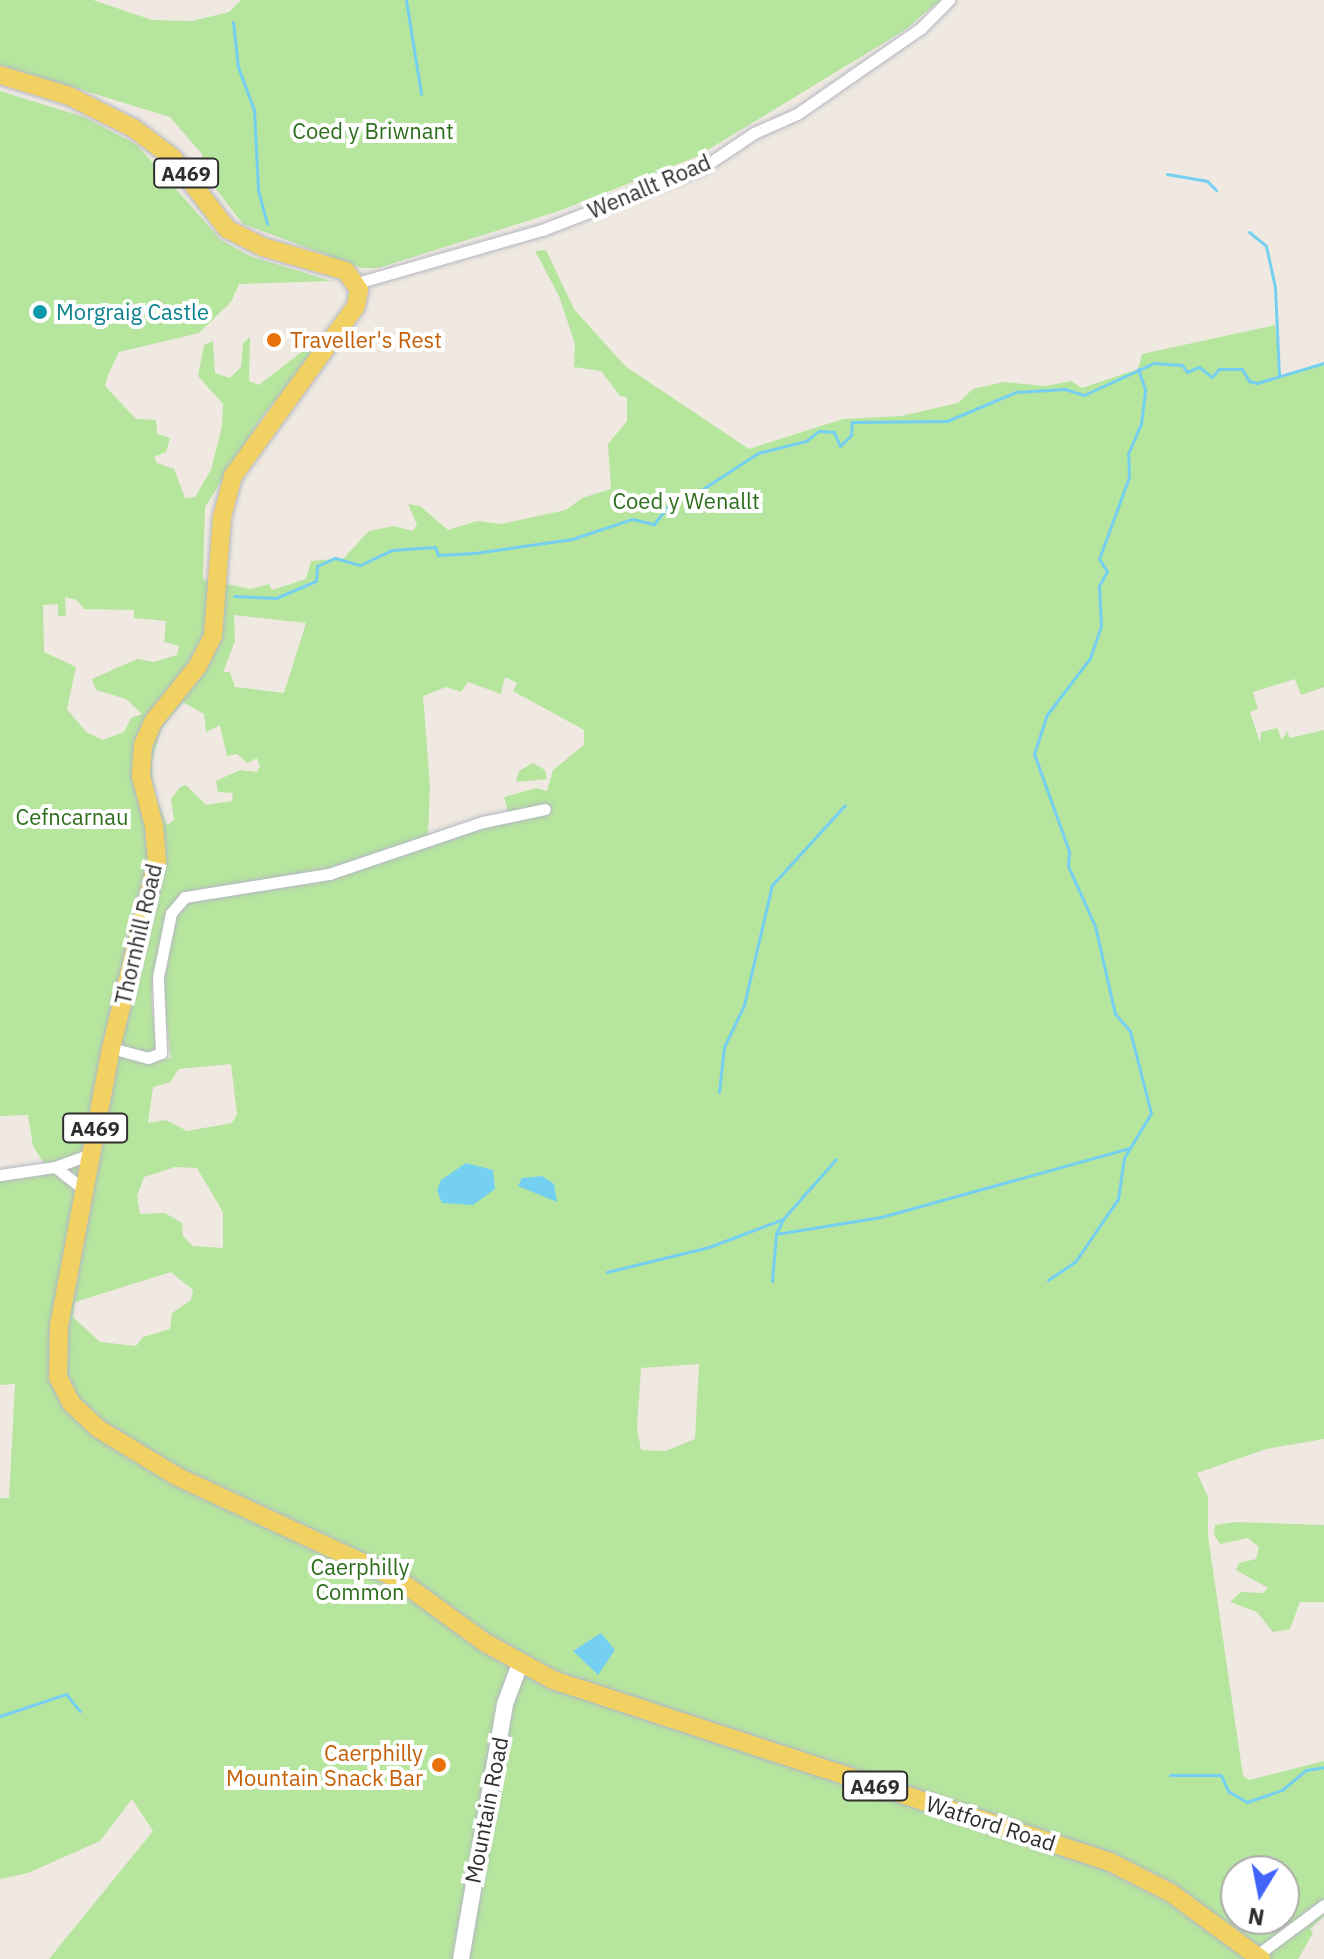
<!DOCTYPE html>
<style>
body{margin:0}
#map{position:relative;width:1324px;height:1959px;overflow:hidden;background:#efe9e1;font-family:"IBM Plex Sans",sans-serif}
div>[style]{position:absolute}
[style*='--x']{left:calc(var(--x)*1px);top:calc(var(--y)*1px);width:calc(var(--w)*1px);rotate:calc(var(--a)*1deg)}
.green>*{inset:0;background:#b6e59e}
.water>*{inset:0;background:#75cff0}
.stream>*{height:3px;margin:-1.5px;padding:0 1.5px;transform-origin:1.5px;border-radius:1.5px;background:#75cff0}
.roads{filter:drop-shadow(0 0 2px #b4b7c1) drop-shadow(0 0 2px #b4b7c1)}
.minor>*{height:11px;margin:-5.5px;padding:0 5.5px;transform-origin:5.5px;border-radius:5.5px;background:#fff}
.secondary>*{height:16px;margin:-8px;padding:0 8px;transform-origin:8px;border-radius:8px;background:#fff}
.primary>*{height:18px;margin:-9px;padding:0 9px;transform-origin:9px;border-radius:9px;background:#f2d163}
.dots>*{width:22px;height:22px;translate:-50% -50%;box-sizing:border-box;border:4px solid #fff;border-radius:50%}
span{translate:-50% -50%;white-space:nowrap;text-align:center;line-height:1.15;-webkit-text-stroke:8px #fff;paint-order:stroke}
.shield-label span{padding:2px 6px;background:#fff;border:2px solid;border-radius:6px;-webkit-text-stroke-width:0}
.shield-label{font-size:20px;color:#2e2e2e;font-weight:700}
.park-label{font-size:22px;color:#2c6e1b}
.street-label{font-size:22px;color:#2e2e2e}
.culture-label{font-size:22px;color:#0d838f}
.left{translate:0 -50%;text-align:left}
.food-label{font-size:22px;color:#c56008}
.right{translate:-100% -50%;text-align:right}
.north{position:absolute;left:1220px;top:1855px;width:80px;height:80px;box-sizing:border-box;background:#fff;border:2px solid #ababab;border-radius:50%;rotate:190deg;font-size:22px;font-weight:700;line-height:32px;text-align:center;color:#2e2e2e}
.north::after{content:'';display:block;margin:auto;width:28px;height:36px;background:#4264fb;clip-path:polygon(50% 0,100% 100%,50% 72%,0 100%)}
</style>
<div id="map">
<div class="green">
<div style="clip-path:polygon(0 0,93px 0,152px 20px,192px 21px,229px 12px,241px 0,940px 0,905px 30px,696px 157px,559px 211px,378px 268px,362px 268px,243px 224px,202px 171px,202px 154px,170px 117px,0 65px)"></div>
<div style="clip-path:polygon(evenodd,0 91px,84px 117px,136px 144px,221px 240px,250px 256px,331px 281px,239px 284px,231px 302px,199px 333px,119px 352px,108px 375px,105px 386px,136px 419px,156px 420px,157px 434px,170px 438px,166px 452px,154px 457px,157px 463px,174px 469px,185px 498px,195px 497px,211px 470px,222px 426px,223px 404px,198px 376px,204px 345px,213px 341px,215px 373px,230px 378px,241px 367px,243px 343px,250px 337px,249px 381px,259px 385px,318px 339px,318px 350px,265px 413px,205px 507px,203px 579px,250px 589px,269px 584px,272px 590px,306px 579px,311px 561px,344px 558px,369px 531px,394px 526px,413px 531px,417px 525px,408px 504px,420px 506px,448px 530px,477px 521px,501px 524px,566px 510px,582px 498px,611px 489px,608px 444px,627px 421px,627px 397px,620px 396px,601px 371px,574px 367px,575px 344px,559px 296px,535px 251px,546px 250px,574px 309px,625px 366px,749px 449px,843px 419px,901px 416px,958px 403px,973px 389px,1004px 382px,1046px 386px,1071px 381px,1082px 388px,1138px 369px,1142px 354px,1275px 325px,1280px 375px,1324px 363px,1324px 687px,1301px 695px,1295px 679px,1253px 692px,1258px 709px,1250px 712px,1260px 743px,1261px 732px,1277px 728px,1282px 740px,1287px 731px,1290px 738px,1324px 730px,1324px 1439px,1266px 1449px,1197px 1473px,1208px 1497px,1208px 1536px,1243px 1776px,1249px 1780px,1324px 1761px,1324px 1916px,1310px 1929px,1313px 1933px,1298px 1959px,49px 1959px,153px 1831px,132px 1799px,100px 1841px,28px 1873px,0 1879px,0 1498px,9px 1498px,15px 1384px,0 1385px,0 1181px,44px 1175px,45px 1165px,33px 1146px,28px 1115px,0 1116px,0 91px,65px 597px,77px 600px,84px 609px,134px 610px,134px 618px,166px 621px,164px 642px,179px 646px,177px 655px,154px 662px,137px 659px,92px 679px,96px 690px,126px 699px,142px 714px,131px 718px,124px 732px,103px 740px,86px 732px,67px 709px,76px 667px,44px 652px,43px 605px,58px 604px,58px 616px,66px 616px,65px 597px,0 91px,234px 615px,306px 623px,284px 693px,235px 687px,230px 672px,223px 672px,235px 641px,234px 615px,0 91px,505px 677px,517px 683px,513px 691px,584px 730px,584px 745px,553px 770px,547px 791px,536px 788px,504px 797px,508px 811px,428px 834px,430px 786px,423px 696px,446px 687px,461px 692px,468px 682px,501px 694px,505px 677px,0 91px,183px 702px,204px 714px,206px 732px,220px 725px,227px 756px,237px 754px,247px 763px,257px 758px,260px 766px,257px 772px,240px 770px,216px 781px,218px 792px,233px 793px,232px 801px,206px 805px,186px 785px,180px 787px,171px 799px,174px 820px,167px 825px,153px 790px,152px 761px,161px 729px,183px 702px,0 91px,317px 878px,316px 883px,188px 902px,176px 914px,162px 989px,171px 1058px,151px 1062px,148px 1052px,156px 1048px,151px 993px,179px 900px,317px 878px,0 91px,231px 1064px,237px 1114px,232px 1123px,187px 1131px,166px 1120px,148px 1123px,153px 1087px,170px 1082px,179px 1069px,231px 1064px,0 91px,175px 1167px,197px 1168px,223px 1212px,223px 1248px,193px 1246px,183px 1236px,182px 1223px,165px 1213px,140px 1214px,137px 1196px,144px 1177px,175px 1167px,0 91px,171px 1272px,193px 1290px,191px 1300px,172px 1313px,170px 1329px,143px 1337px,136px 1346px,100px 1342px,73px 1317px,75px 1302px,171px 1272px,0 91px,699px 1364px,695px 1439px,666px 1451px,641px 1450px,637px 1427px,641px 1368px,699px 1364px,0 91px,1236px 1871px,1284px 1871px,1284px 1919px,1236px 1919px,1236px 1871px)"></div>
<div style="clip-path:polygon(533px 763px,545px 770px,547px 779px,516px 782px,519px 771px)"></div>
<div style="clip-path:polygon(1236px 1522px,1324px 1525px,1324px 1602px,1300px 1602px,1290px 1629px,1273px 1632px,1257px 1612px,1230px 1602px,1241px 1592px,1263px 1593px,1268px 1588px,1236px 1570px,1239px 1563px,1256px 1559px,1259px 1547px,1248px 1538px,1220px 1544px,1214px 1534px,1215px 1525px)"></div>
</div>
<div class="water">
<div style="clip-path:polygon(466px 1163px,493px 1170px,495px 1189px,473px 1205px,442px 1203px,437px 1190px,441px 1180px)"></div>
<div style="clip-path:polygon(542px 1176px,554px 1184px,557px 1202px,518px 1186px,522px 1178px)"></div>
<div style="clip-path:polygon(601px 1633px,615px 1650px,598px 1675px,573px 1651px)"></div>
</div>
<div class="stream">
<div style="--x:406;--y:0;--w:95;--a:80.9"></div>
<div style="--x:233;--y:22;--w:45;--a:83.7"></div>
<div style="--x:238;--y:67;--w:46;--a:69.6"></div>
<div style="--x:254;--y:110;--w:80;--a:87.1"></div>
<div style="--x:258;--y:190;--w:35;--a:75"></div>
<div style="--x:1167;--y:174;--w:41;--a:9.9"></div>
<div style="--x:1207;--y:181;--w:13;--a:45"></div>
<div style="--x:1249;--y:232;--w:22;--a:39"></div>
<div style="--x:1266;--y:246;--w:42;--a:77.6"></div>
<div style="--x:1275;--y:287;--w:88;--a:87.4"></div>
<div style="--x:234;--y:596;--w:42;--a:2.7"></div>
<div style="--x:276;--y:598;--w:43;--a:-23"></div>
<div style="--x:316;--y:581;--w:15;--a:-86"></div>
<div style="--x:317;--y:566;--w:20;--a:-24"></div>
<div style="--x:335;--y:558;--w:26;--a:16"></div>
<div style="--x:360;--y:565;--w:35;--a:-25"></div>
<div style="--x:392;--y:550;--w:43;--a:-4"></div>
<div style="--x:435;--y:547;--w:9;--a:69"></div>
<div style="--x:438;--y:555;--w:37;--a:-3"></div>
<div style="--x:475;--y:553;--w:98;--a:-8.2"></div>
<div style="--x:572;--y:539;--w:63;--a:-18.4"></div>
<div style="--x:632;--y:519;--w:23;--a:13"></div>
<div style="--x:654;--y:524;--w:37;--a:-52"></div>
<div style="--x:677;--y:495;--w:25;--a:-12"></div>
<div style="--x:701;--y:490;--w:68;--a:-33"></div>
<div style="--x:758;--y:453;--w:49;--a:-14"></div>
<div style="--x:806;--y:441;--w:16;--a:-38"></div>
<div style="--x:819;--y:431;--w:15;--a:4"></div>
<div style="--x:834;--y:432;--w:15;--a:67"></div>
<div style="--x:840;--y:446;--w:16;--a:-45"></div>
<div style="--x:851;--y:435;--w:13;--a:-86"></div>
<div style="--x:852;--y:422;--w:95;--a:-0.6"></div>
<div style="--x:947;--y:421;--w:75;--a:-22.8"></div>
<div style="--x:1016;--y:392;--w:49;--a:-3.5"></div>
<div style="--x:1065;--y:389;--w:20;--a:18"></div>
<div style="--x:1084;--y:395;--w:77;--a:-24.6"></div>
<div style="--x:1154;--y:363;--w:28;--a:4"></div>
<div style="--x:1182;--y:365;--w:9;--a:54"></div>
<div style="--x:1187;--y:372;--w:13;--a:-23"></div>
<div style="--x:1199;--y:367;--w:16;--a:38"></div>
<div style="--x:1212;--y:377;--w:11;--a:-49"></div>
<div style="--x:1219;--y:369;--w:23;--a:0"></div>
<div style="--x:1242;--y:369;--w:14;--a:60"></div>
<div style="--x:1249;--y:381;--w:8;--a:14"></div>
<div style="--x:1257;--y:383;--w:70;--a:-16.6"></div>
<div style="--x:719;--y:1092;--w:45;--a:-83.7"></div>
<div style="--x:724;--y:1047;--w:47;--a:-64.5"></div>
<div style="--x:744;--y:1005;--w:123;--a:-76.9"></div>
<div style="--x:772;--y:885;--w:108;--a:-47.6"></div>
<div style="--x:776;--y:1234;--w:106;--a:-9.2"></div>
<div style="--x:881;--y:1217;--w:257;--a:-15.5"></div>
<div style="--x:607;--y:1272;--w:105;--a:-13.8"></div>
<div style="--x:709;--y:1247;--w:79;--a:-20.7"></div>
<div style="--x:1048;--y:1280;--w:32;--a:-34"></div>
<div style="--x:1075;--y:1262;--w:76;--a:-55.7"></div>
<div style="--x:1118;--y:1199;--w:41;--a:-81.7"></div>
<div style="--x:1124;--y:1158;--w:52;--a:-59"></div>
<div style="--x:1151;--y:1113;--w:85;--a:-104.4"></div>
<div style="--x:1130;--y:1031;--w:23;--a:-131"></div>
<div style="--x:1115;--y:1014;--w:90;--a:-102.8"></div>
<div style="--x:1095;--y:926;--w:66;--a:-114.2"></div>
<div style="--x:1068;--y:866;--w:15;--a:-86"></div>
<div style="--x:1069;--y:851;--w:103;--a:-109.8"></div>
<div style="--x:1034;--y:754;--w:40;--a:-72"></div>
<div style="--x:1046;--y:716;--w:73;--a:-52.8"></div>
<div style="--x:1090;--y:658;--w:34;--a:-71"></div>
<div style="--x:1101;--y:626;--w:40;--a:-92.9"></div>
<div style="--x:1099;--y:586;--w:17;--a:-62"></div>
<div style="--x:1107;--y:571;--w:14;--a:-124"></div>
<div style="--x:1099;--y:559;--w:87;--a:-69.9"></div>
<div style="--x:1129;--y:477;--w:23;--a:-92"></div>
<div style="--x:1128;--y:454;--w:33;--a:-67"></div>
<div style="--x:1141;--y:424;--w:35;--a:-83"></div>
<div style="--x:1145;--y:389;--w:21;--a:-109"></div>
<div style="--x:772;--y:1281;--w:47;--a:-85.1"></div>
<div style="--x:776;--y:1234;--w:17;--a:-65"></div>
<div style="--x:783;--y:1219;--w:80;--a:-48.5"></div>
<div style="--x:0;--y:1716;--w:70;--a:-18.4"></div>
<div style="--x:66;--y:1694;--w:22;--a:51"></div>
<div style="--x:1170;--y:1775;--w:51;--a:0"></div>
<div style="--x:1221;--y:1775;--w:17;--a:66"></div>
<div style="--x:1228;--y:1791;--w:22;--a:30"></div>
<div style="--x:1247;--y:1802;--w:37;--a:-19"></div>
<div style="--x:1282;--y:1790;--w:31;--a:-40"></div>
<div style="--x:1306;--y:1770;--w:18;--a:-9"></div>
</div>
<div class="roads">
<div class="minor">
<div style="--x:357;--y:283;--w:192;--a:-16"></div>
<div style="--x:542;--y:230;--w:172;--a:-21.2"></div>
<div style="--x:702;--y:168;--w:63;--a:-33.9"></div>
<div style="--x:754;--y:133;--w:47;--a:-23.8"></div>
<div style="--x:797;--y:114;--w:151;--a:-34.7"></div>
<div style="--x:921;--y:28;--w:40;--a:-45"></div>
<div style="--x:111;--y:1048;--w:38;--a:15"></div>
<div style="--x:148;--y:1058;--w:14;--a:-21"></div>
<div style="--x:161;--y:1053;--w:76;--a:-92.3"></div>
<div style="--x:158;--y:977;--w:65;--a:-78.5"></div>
<div style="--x:171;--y:913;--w:21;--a:-49"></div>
<div style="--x:185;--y:897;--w:146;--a:-9.1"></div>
<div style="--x:329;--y:874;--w:163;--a:-18.7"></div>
<div style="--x:483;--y:822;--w:63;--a:-11.8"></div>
<div style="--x:55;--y:1167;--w:36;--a:38"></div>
<div style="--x:0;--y:1175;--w:56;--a:-8.3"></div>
<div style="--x:55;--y:1167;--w:37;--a:-20"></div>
<div style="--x:1257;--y:1955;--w:84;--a:-36.7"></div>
</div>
<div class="secondary">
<div style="--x:461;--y:1959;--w:259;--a:-80.2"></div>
<div style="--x:505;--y:1704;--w:43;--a:-69.4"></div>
</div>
<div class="primary">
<div style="--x:0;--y:75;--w:72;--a:16.9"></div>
<div style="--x:69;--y:96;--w:72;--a:26.6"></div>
<div style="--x:133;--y:128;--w:49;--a:36.6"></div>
<div style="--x:172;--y:157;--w:91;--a:52.6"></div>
<div style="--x:227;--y:229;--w:40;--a:26.6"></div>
<div style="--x:263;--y:247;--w:86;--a:16.1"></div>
<div style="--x:346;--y:271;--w:23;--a:56"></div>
<div style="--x:359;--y:290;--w:16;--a:101"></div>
<div style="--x:356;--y:306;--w:210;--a:125.9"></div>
<div style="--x:233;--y:476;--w:42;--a:105"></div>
<div style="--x:222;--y:517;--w:119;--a:94.3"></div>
<div style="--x:213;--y:636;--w:35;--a:117"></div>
<div style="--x:197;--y:667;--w:70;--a:128.7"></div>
<div style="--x:153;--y:722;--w:25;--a:113"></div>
<div style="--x:143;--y:745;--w:31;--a:94"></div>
<div style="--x:141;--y:776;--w:52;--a:75.4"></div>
<div style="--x:154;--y:826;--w:35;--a:85"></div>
<div style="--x:157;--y:861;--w:193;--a:103.8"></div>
<div style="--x:111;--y:1048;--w:283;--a:100.6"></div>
<div style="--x:59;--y:1326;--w:51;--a:91.1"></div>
<div style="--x:58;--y:1377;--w:30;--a:63"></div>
<div style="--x:72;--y:1404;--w:37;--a:43"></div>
<div style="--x:99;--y:1429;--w:92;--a:31.3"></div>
<div style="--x:178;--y:1477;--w:240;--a:24.9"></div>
<div style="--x:396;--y:1578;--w:109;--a:36"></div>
<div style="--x:484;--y:1642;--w:79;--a:28.8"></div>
<div style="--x:553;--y:1680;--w:586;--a:18.09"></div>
<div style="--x:1110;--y:1862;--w:68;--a:26.9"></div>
<div style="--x:1171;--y:1893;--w:112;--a:36.3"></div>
</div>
</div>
<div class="dots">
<div style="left:40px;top:312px;background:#0f9aa8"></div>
<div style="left:274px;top:340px;background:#e8710a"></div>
<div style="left:439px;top:1765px;background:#e8710a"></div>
</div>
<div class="shield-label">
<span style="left:186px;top:173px">A469</span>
<span style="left:95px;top:1128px">A469</span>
<span style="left:875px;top:1786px">A469</span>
</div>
<div class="park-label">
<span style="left:373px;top:131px">Coed y Briwnant</span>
<span style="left:686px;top:501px">Coed y Wenallt</span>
<span style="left:72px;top:817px">Cefncarnau</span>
<span style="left:360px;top:1579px">Caerphilly<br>Common</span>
</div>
<div class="street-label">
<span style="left:649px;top:186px;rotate:-23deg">Wenallt Road</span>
<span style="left:138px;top:934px;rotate:-77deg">Thornhill Road</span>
<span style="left:486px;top:1810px;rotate:-79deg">Mountain Road</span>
<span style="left:991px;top:1823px;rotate:18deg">Watford Road</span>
</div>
<div class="culture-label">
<span class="left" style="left:56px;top:312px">Morgraig Castle</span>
</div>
<div class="food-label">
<span class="left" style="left:290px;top:340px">Traveller's Rest</span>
<span class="right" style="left:423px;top:1765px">Caerphilly<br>Mountain Snack Bar</span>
</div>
<div class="north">N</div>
</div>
